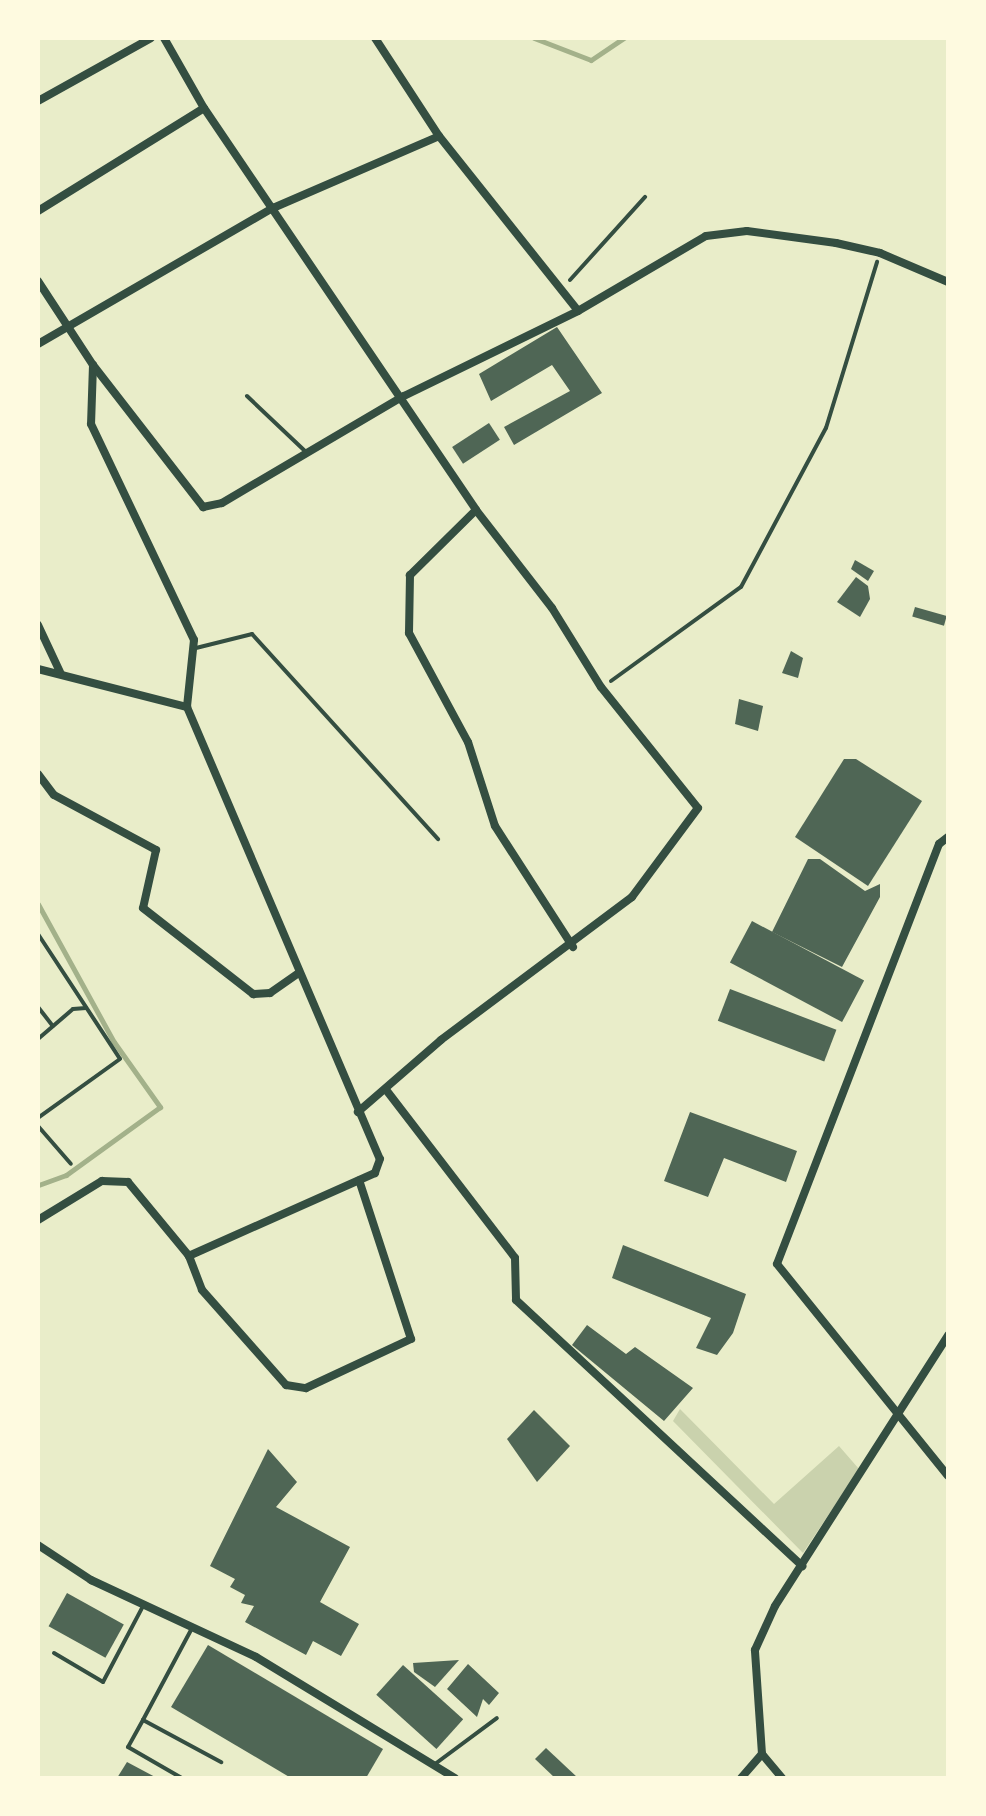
<!DOCTYPE html>
<style>
body{margin:0}
#map{position:relative;width:986px;height:1816px;overflow:hidden;background:#e9edc9;font-family:"Roboto Condensed",sans-serif}
div>[style]{position:absolute}
[style*='--x']{left:calc(var(--x)*1px);top:calc(var(--y)*1px);width:calc(var(--w)*1px);rotate:calc(var(--a)*1deg)}
.green>*{inset:0;background:#cad2ad}
.stream>*{height:5px;margin:-2.5px;padding:0 2.5px;transform-origin:2.5px;border-radius:2.5px;background:#a3b18a}
.building>*{inset:0;background:#4f6655;transform-origin:0 0}
.path>*{height:4px;margin:-2px;padding:0 2px;transform-origin:2px;border-radius:2px;background:#344e41}
.service>*{height:4px;margin:-2px;padding:0 2px;transform-origin:2px;border-radius:2px;background:#344e41}
.minor>*{height:8px;margin:-4px;padding:0 4px;transform-origin:4px;border-radius:4px;background:#344e41}
span{translate:-50% -50%;white-space:nowrap;text-align:center;line-height:1.15;-webkit-text-stroke:8px #fefae0;paint-order:stroke}
.frame{position:absolute;inset:0;border:40px solid #fefae0;pointer-events:none}
</style>
<div id="map">
<div class="green">
<div style="clip-path:polygon(680px 1409px,774px 1504px,839px 1446px,859px 1469px,803px 1553px,673px 1421px)"></div>
</div>
<div class="stream">
<div style="--x:534;--y:38;--w:61;--a:21.1"></div>
<div style="--x:591;--y:60;--w:40;--a:-34"></div>
<div style="--x:38;--y:904;--w:158;--a:61.2"></div>
<div style="--x:114;--y:1042;--w:80;--a:54.7"></div>
<div style="--x:160;--y:1107;--w:116;--a:144.1"></div>
<div style="--x:66;--y:1175;--w:30;--a:160"></div>
</div>
<div class="building">
<div style="clip-path:polygon(557px 327px,602px 393px,514px 445px,504px 427px,570px 391px,552px 365px,491px 401px,479px 374px)"></div>
<div style="left:489px;top:423px;width:20px;height:44px;rotate:57deg"></div>
<div style="clip-path:polygon(855px 560px,874px 571px,868px 581px,851px 569px)"></div>
<div style="clip-path:polygon(856px 577px,868px 586px,870px 599px,860px 617px,837px 602px)"></div>
<div style="left:915px;top:607px;width:33px;height:10px;rotate:16deg"></div>
<div style="clip-path:polygon(791px 651px,803px 658px,798px 678px,782px 673px)"></div>
<div style="clip-path:polygon(739px 699px,763px 706px,758px 731px,735px 724px)"></div>
<div style="clip-path:polygon(844px 759px,856px 759px,922px 801px,868px 886px,795px 837px)"></div>
<div style="clip-path:polygon(808px 859px,820px 859px,865px 891px,880px 884px,880px 897px,842px 967px,772px 932px)"></div>
<div style="left:752px;top:921px;width:127px;height:47px;rotate:28deg"></div>
<div style="left:730px;top:989px;width:114px;height:34px;rotate:21deg"></div>
<div style="clip-path:polygon(690px 1112px,797px 1151px,786px 1182px,724px 1158px,708px 1197px,664px 1181px)"></div>
<div style="clip-path:polygon(623px 1245px,746px 1294px,733px 1333px,717px 1355px,696px 1348px,711px 1318px,612px 1278px)"></div>
<div style="clip-path:polygon(587px 1325px,626px 1354px,635px 1347px,693px 1388px,664px 1421px,572px 1345px)"></div>
<div style="clip-path:polygon(534px 1410px,570px 1446px,537px 1482px,507px 1439px)"></div>
<div style="clip-path:polygon(268px 1449px,297px 1482px,276px 1507px,350px 1547px,320px 1602px,359px 1624px,341px 1656px,313px 1641px,306px 1655px,245px 1622px,254px 1606px,241px 1603px,245px 1595px,230px 1587px,235px 1579px,210px 1566px)"></div>
<div style="left:67px;top:1593px;width:65px;height:38px;rotate:29deg"></div>
<div style="clip-path:polygon(208px 1645px,383px 1749px,366px 1778px,291px 1778px,171px 1707px)"></div>
<div style="clip-path:polygon(459px 1660px,435px 1687px,414px 1672px,413px 1663px)"></div>
<div style="clip-path:polygon(468px 1664px,499px 1693px,489px 1705px,483px 1699px,477px 1717px,447px 1689px)"></div>
<div style="left:403px;top:1665px;width:81px;height:40px;rotate:42deg"></div>
<div style="clip-path:polygon(546px 1748px,578px 1778px,555px 1778px,535px 1759px)"></div>
<div style="clip-path:polygon(127px 1762px,157px 1778px,117px 1778px)"></div>
</div>
<div class="path">
<div style="--x:570;--y:280;--w:112;--a:-47.9"></div>
<div style="--x:611;--y:681;--w:160;--a:-35.9"></div>
<div style="--x:741;--y:587;--w:180;--a:-61.9"></div>
<div style="--x:826;--y:428;--w:174;--a:-72.9"></div>
<div style="--x:38;--y:934;--w:149;--a:56.7"></div>
<div style="--x:120;--y:1059;--w:101;--a:144.3"></div>
<div style="--x:38;--y:1007;--w:24;--a:52"></div>
<div style="--x:38;--y:1039;--w:46;--a:-40.6"></div>
<div style="--x:73;--y:1009;--w:13;--a:-4"></div>
<div style="--x:38;--y:1126;--w:50;--a:49"></div>
</div>
<div class="service">
<div style="--x:247;--y:396;--w:81;--a:43.5"></div>
<div style="--x:196;--y:648;--w:58;--a:-14"></div>
<div style="--x:252;--y:634;--w:277;--a:47.8"></div>
<div style="--x:191;--y:1630;--w:102;--a:118.1"></div>
<div style="--x:143;--y:1720;--w:89;--a:28.3"></div>
<div style="--x:54;--y:1653;--w:57;--a:30.6"></div>
<div style="--x:103;--y:1682;--w:86;--a:-62.2"></div>
<div style="--x:143;--y:1720;--w:31;--a:119"></div>
<div style="--x:128;--y:1747;--w:62;--a:29.9"></div>
<div style="--x:435;--y:1764;--w:77;--a:-36.6"></div>
</div>
<div class="minor">
<div style="--x:164;--y:38;--w:81;--a:60.3"></div>
<div style="--x:204;--y:108;--w:485;--a:55.9"></div>
<div style="--x:476;--y:510;--w:124;--a:52.2"></div>
<div style="--x:552;--y:608;--w:93;--a:58.2"></div>
<div style="--x:601;--y:687;--w:155;--a:51.3"></div>
<div style="--x:698;--y:808;--w:111;--a:126.6"></div>
<div style="--x:632;--y:897;--w:239;--a:143.2"></div>
<div style="--x:441;--y:1040;--w:110;--a:139.1"></div>
<div style="--x:375;--y:38;--w:117;--a:56.9"></div>
<div style="--x:38;--y:101;--w:129;--a:-29.1"></div>
<div style="--x:38;--y:211;--w:195;--a:-31.8"></div>
<div style="--x:38;--y:281;--w:100;--a:56.8"></div>
<div style="--x:93;--y:365;--w:59;--a:91.9"></div>
<div style="--x:91;--y:424;--w:239;--a:64.5"></div>
<div style="--x:194;--y:640;--w:67;--a:96"></div>
<div style="--x:38;--y:344;--w:272;--a:-30.1"></div>
<div style="--x:273;--y:208;--w:181;--a:-23.4"></div>
<div style="--x:439;--y:136;--w:223;--a:51.5"></div>
<div style="--x:93;--y:365;--w:180;--a:52.2"></div>
<div style="--x:203;--y:507;--w:19;--a:-12"></div>
<div style="--x:222;--y:503;--w:211;--a:-30.5"></div>
<div style="--x:404;--y:396;--w:194;--a:-26"></div>
<div style="--x:578;--y:311;--w:148;--a:-30.4"></div>
<div style="--x:706;--y:236;--w:41;--a:-7"></div>
<div style="--x:747;--y:231;--w:90;--a:7.7"></div>
<div style="--x:836;--y:243;--w:45;--a:12.8"></div>
<div style="--x:880;--y:253;--w:74;--a:23.1"></div>
<div style="--x:476;--y:510;--w:93;--a:135.4"></div>
<div style="--x:410;--y:575;--w:58;--a:91"></div>
<div style="--x:409;--y:633;--w:124;--a:61.6"></div>
<div style="--x:468;--y:742;--w:88;--a:72.2"></div>
<div style="--x:495;--y:826;--w:144;--a:57.2"></div>
<div style="--x:38;--y:625;--w:54;--a:64.9"></div>
<div style="--x:38;--y:669;--w:154;--a:14.3"></div>
<div style="--x:187;--y:707;--w:491;--a:66.9"></div>
<div style="--x:380;--y:1159;--w:15;--a:110"></div>
<div style="--x:375;--y:1173;--w:204;--a:156"></div>
<div style="--x:38;--y:774;--w:26;--a:53"></div>
<div style="--x:54;--y:795;--w:116;--a:28.3"></div>
<div style="--x:156;--y:850;--w:59;--a:102.6"></div>
<div style="--x:143;--y:908;--w:140;--a:38"></div>
<div style="--x:253;--y:994;--w:17;--a:-3"></div>
<div style="--x:270;--y:993;--w:35;--a:-35"></div>
<div style="--x:948;--y:837;--w:11;--a:142"></div>
<div style="--x:939;--y:844;--w:450;--a:111.1"></div>
<div style="--x:777;--y:1264;--w:272;--a:51.1"></div>
<div style="--x:387;--y:1091;--w:210;--a:52.5"></div>
<div style="--x:515;--y:1258;--w:42;--a:88.6"></div>
<div style="--x:516;--y:1300;--w:391;--a:42.9"></div>
<div style="--x:38;--y:1220;--w:75;--a:-31.4"></div>
<div style="--x:102;--y:1181;--w:26;--a:2"></div>
<div style="--x:128;--y:1182;--w:96;--a:50.5"></div>
<div style="--x:189;--y:1256;--w:36;--a:69"></div>
<div style="--x:202;--y:1290;--w:127;--a:48.5"></div>
<div style="--x:286;--y:1385;--w:20;--a:9"></div>
<div style="--x:306;--y:1388;--w:116;--a:-25"></div>
<div style="--x:411;--y:1339;--w:167;--a:-108.1"></div>
<div style="--x:38;--y:1545;--w:64;--a:33.4"></div>
<div style="--x:91;--y:1580;--w:182;--a:25"></div>
<div style="--x:256;--y:1657;--w:233;--a:31.3"></div>
<div style="--x:762;--y:1754;--w:104;--a:-93.9"></div>
<div style="--x:755;--y:1650;--w:48;--a:-65.6"></div>
<div style="--x:775;--y:1606;--w:322;--a:-57.4"></div>
<div style="--x:762;--y:1754;--w:31;--a:50"></div>
<div style="--x:741;--y:1778;--w:32;--a:-49"></div>
</div>
<div class="frame"></div>
</div>
